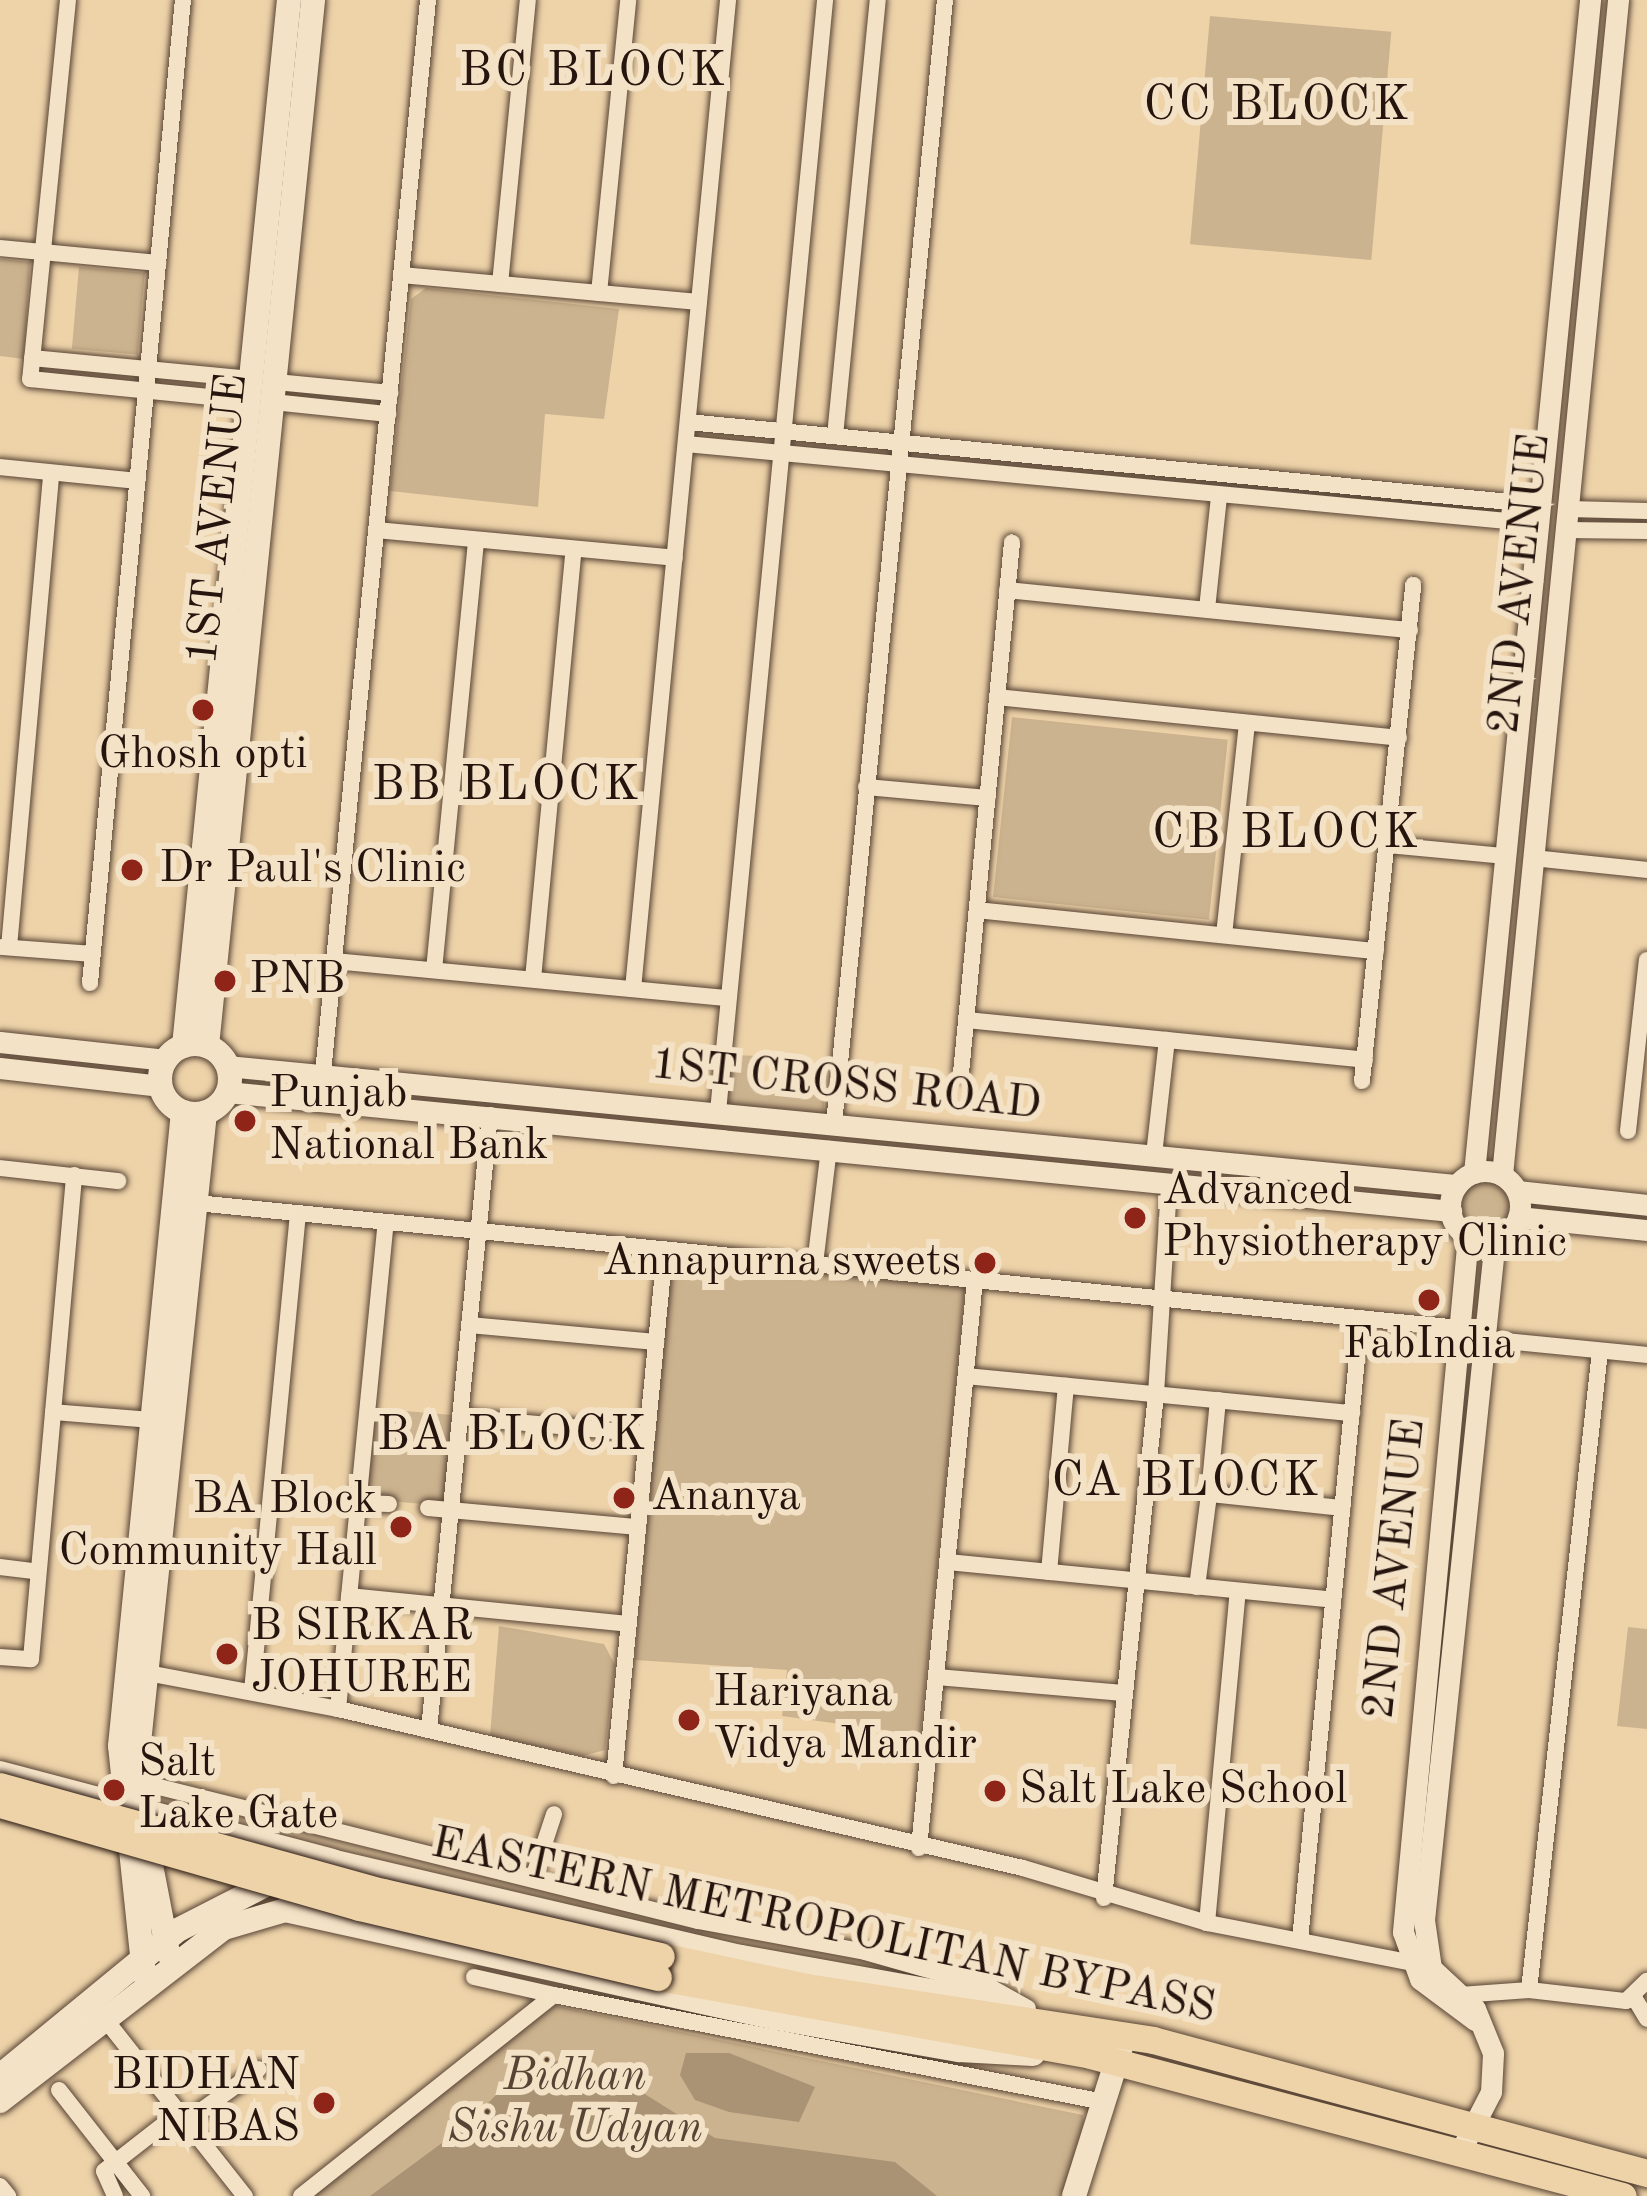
<!DOCTYPE html>
<style>
body{margin:0}
#map{position:relative;width:1647px;height:2196px;overflow:hidden;background:#eed3a9;font-family:"Old Standard TT",serif}
div>[style]{position:absolute}
[style*='--x']{left:calc(var(--x)*1px);top:calc(var(--y)*1px);width:calc(var(--w)*1px);rotate:calc(var(--a)*1deg)}
.green>*{inset:0;background:#ccb38f;transform-origin:0 0}
.round{border-radius:50%}
.water>*{inset:0;background:#aa9274}
.roads{filter:drop-shadow(0 0 3px #584435) drop-shadow(0 0 3px #584435)}
.minor>*{height:16px;margin:-8px;padding:0 8px;transform-origin:8px;border-radius:8px;background:#f4e2c7}
.tertiary>*{height:21px;margin:-10.5px;padding:0 10.5px;transform-origin:10.5px;border-radius:10.5px;background:#f4e2c7}
.tertiary>.ring{margin:-10.5px;padding:0;box-sizing:content-box;background:none;border:21px solid #f4e2c7;border-radius:50%}
.secondary>*{height:24px;margin:-12px;padding:0 12px;transform-origin:12px;border-radius:12px;background:#f4e2c7}
.secondary>.ring{margin:-12px;padding:0;box-sizing:content-box;background:none;border:24px solid #f4e2c7;border-radius:50%}
.primary>*{height:27px;margin:-13.5px;padding:0 13.5px;transform-origin:13.5px;border-radius:13.5px;background:#eed3a9}
.bridges{filter:drop-shadow(0 0 3px #26150e) drop-shadow(0 0 3px #26150e)}
.primary-bridge>*{height:27px;margin:-13.5px;padding:0 13.5px;transform-origin:13.5px;border-radius:13.5px;background:#eed3a9}
.dots>*{width:33px;height:33px;translate:-50% -50%;box-sizing:border-box;border:6px solid #f4e2c7;border-radius:50%}
span{translate:-50% -50%;white-space:nowrap;text-align:center;line-height:1.15;-webkit-text-stroke:12px #f4e2c7;paint-order:stroke}
.street-label{font-size:45px;color:#26150e}
.poi-label{font-size:45px;color:#26150e}
.left{translate:0 -50%;text-align:left}
.right{translate:-100% -50%;text-align:right}
.park-label{font-size:45px;color:#584435;font-style:italic}
.neighbourhood-label{font-size:48px;color:#26150e;letter-spacing:3px}
</style>
<div id="map">
<div class="green">
<div style="left:1210px;top:16px;width:182px;height:229px;rotate:5deg"></div>
<div style="clip-path:polygon(0 259px,30px 262px,24px 359px,0 356px)"></div>
<div style="left:79px;top:267px;width:66px;height:82px;rotate:5deg"></div>
<div style="clip-path:polygon(426px 288px,619px 309px,604px 419px,545px 414px,538px 507px,390px 491px,411px 299px)"></div>
<div style="left:1012px;top:717px;width:217px;height:181px;rotate:6deg"></div>
<div style="clip-path:polygon(730px 1055px,761px 1056px,765px 1095px,825px 1088px,823px 1119px,722px 1109px)"></div>
<div class="round" style="left:1459px;top:1178px;width:54px;height:54px"></div>
<div style="clip-path:polygon(671px 1256px,965px 1287px,920px 1735px,782px 1716px,787px 1670px,635px 1660px)"></div>
<div style="left:371px;top:1408px;width:84px;height:91px;rotate:5deg"></div>
<div style="clip-path:polygon(499px 1626px,604px 1644px,615px 1665px,605px 1750px,583px 1756px,490px 1736px)"></div>
<div style="clip-path:polygon(1628px 1627px,1647px 1629px,1647px 1729px,1617px 1726px)"></div>
<div style="clip-path:polygon(551px 2005px,1083px 2115px,1084px 2133px,1064px 2196px,313px 2196px)"></div>
</div>
<div class="water">
<div style="clip-path:polygon(686px 2053px,729px 2053px,815px 2087px,799px 2122px,729px 2112px,695px 2100px,680px 2075px)"></div>
<div style="clip-path:polygon(567px 2057px,608px 2071px,715px 2138px,895px 2162px,937px 2196px,370px 2196px,465px 2126px,512px 2079px)"></div>
</div>
<div class="roads">
<div class="minor">
<div style="--x:68;--y:0;--w:381;--a:95.7"></div>
<div style="--x:30;--y:379;--w:220;--a:5.7"></div>
<div style="--x:0;--y:248;--w:159;--a:5.4"></div>
<div style="--x:401;--y:275;--w:299;--a:5.2"></div>
<div style="--x:500;--y:284;--w:285;--a:-84.4"></div>
<div style="--x:599;--y:293;--w:294;--a:-84.3"></div>
<div style="--x:32;--y:358;--w:220;--a:5.5"></div>
<div style="--x:276;--y:382;--w:115;--a:5.5"></div>
<div style="--x:273;--y:402;--w:116;--a:6"></div>
<div style="--x:688;--y:422;--w:856;--a:5.56"></div>
<div style="--x:835;--y:436;--w:438;--a:-84.4"></div>
<div style="--x:686;--y:444;--w:857;--a:5.36"></div>
<div style="--x:0;--y:467;--w:138;--a:5.8"></div>
<div style="--x:1569;--y:509;--w:78;--a:1.5"></div>
<div style="--x:376;--y:530;--w:300;--a:5.3"></div>
<div style="--x:1567;--y:530;--w:80;--a:0.7"></div>
<div style="--x:1007;--y:590;--w:405;--a:5.7"></div>
<div style="--x:1207;--y:609;--w:114;--a:-83.9"></div>
<div style="--x:997;--y:697;--w:404;--a:5.8"></div>
<div style="--x:866;--y:787;--w:122;--a:5.2"></div>
<div style="--x:1388;--y:845;--w:118;--a:5.4"></div>
<div style="--x:1533;--y:858;--w:115;--a:6"></div>
<div style="--x:977;--y:910;--w:401;--a:5.9"></div>
<div style="--x:1224;--y:935;--w:213;--a:-83.8"></div>
<div style="--x:1;--y:947;--w:91;--a:4.4"></div>
<div style="--x:9;--y:947;--w:476;--a:-84.9"></div>
<div style="--x:334;--y:961;--w:396;--a:5.4"></div>
<div style="--x:434;--y:970;--w:432;--a:-84.4"></div>
<div style="--x:533;--y:979;--w:432;--a:-84.6"></div>
<div style="--x:90;--y:983;--w:987;--a:-84.6"></div>
<div style="--x:633;--y:989;--w:994;--a:-84.51"></div>
<div style="--x:967;--y:1020;--w:400;--a:5.7"></div>
<div style="--x:323;--y:1073;--w:1078;--a:-84.41"></div>
<div style="--x:961;--y:1073;--w:533;--a:-84.51"></div>
<div style="--x:1362;--y:1081;--w:499;--a:-84.1"></div>
<div style="--x:718;--y:1112;--w:1117;--a:-84.5"></div>
<div style="--x:834;--y:1124;--w:1129;--a:-84.36"></div>
<div style="--x:1628;--y:1131;--w:172;--a:-83.7"></div>
<div style="--x:1154;--y:1155;--w:116;--a:-83.6"></div>
<div style="--x:0;--y:1168;--w:119;--a:6.3"></div>
<div style="--x:196;--y:1203;--w:1269;--a:5.65"></div>
<div style="--x:815;--y:1264;--w:116;--a:-83.1"></div>
<div style="--x:469;--y:1325;--w:188;--a:5.2"></div>
<div style="--x:1485;--y:1339;--w:163;--a:5.6"></div>
<div style="--x:966;--y:1376;--w:388;--a:5.5"></div>
<div style="--x:1218;--y:1400;--w:94;--a:95.5"></div>
<div style="--x:1209;--y:1494;--w:134;--a:6"></div>
<div style="--x:53;--y:1412;--w:100;--a:4.6"></div>
<div style="--x:460;--y:1417;--w:188;--a:5.2"></div>
<div style="--x:359;--y:1503;--w:30;--a:2"></div>
<div style="--x:428;--y:1508;--w:211;--a:5.2"></div>
<div style="--x:948;--y:1562;--w:387;--a:5.6"></div>
<div style="--x:0;--y:1567;--w:38;--a:7"></div>
<div style="--x:1049;--y:1572;--w:187;--a:-84.8"></div>
<div style="--x:1197;--y:1587;--w:94;--a:-82.6"></div>
<div style="--x:349;--y:1596;--w:280;--a:5.7"></div>
<div style="--x:0;--y:1657;--w:31;--a:4"></div>
<div style="--x:31;--y:1659;--w:486;--a:-84.9"></div>
<div style="--x:148;--y:1673;--w:193;--a:10.7"></div>
<div style="--x:338;--y:1709;--w:703;--a:13.07"></div>
<div style="--x:1023;--y:1868;--w:192;--a:16.6"></div>
<div style="--x:1207;--y:1923;--w:205;--a:11"></div>
<div style="--x:936;--y:1677;--w:189;--a:4.9"></div>
<div style="--x:252;--y:1691;--w:480;--a:-84.5"></div>
<div style="--x:338;--y:1709;--w:489;--a:-84.4"></div>
<div style="--x:429;--y:1730;--w:618;--a:-84.34"></div>
<div style="--x:614;--y:1776;--w:528;--a:-84.46"></div>
<div style="--x:135;--y:1781;--w:580;--a:13.96"></div>
<div style="--x:698;--y:1921;--w:170;--a:10.5"></div>
<div style="--x:865;--y:1952;--w:132;--a:15.8"></div>
<div style="--x:992;--y:1988;--w:41;--a:29.1"></div>
<div style="--x:919;--y:1848;--w:571;--a:-84.37"></div>
<div style="--x:534;--y:1875;--w:64;--a:-71.8"></div>
<div style="--x:1104;--y:1898;--w:507;--a:-84.11"></div>
<div style="--x:1156;--y:1394;--w:207;--a:-86.4"></div>
<div style="--x:1207;--y:1923;--w:333;--a:-84.7"></div>
<div style="--x:1300;--y:1940;--w:625;--a:-84.4"></div>
<div style="--x:474;--y:1977;--w:82;--a:12.7"></div>
<div style="--x:1529;--y:1990;--w:643;--a:-83.66"></div>
<div style="--x:1460;--y:1995;--w:69;--a:-4.1"></div>
<div style="--x:1529;--y:1990;--w:98;--a:6.5"></div>
<div style="--x:1626;--y:2001;--w:29;--a:-44"></div>
<div style="--x:1635;--y:1999;--w:23;--a:59"></div>
<div style="--x:105;--y:2019;--w:226;--a:51.7"></div>
<div style="--x:59;--y:2090;--w:135;--a:51.9"></div>
<div style="--x:184;--y:2123;--w:92;--a:-35.8"></div>
<div style="--x:0;--y:2186;--w:13;--a:51"></div>
<div style="--x:115;--y:2196;--w:27;--a:-114"></div>
<div style="--x:104;--y:2171;--w:93;--a:-38"></div>
<div style="--x:301;--y:2196;--w:323;--a:-38.5"></div>
<div style="--x:554;--y:1995;--w:560;--a:11.01"></div>
</div>
<div class="tertiary">
<div style="--x:0;--y:1042;--w:167;--a:6.2"></div>
<div style="--x:227;--y:1066;--w:1236;--a:5.53"></div>
<div style="--x:0;--y:1068;--w:162;--a:6.4"></div>
<div style="--x:227;--y:1092;--w:1230;--a:5.55"></div>
<div class="ring" style="left:1450px;top:1171px;width:49px;height:49px"></div>
<div style="--x:1474;--y:1173;--w:1179;--a:-84.35"></div>
<div style="--x:1502;--y:1175;--w:1181;--a:-84.36"></div>
<div style="--x:1517;--y:1191;--w:131;--a:6.1"></div>
<div style="--x:1518;--y:1217;--w:130;--a:5.8"></div>
<div style="--x:1468;--y:1236;--w:699;--a:95.34"></div>
<div style="--x:1403;--y:1932;--w:50;--a:70.1"></div>
<div style="--x:1420;--y:1979;--w:69;--a:36.7"></div>
<div style="--x:1461;--y:2150;--w:65;--a:-62.7"></div>
<div style="--x:1491;--y:2092;--w:39;--a:-87"></div>
<div style="--x:1493;--y:2053;--w:48;--a:-112.2"></div>
<div style="--x:1475;--y:2009;--w:60;--a:-137"></div>
<div style="--x:1431;--y:1968;--w:49;--a:-98.3"></div>
<div style="--x:1424;--y:1920;--w:685;--a:-84.05"></div>
</div>
<div class="secondary">
<div class="ring" style="left:160px;top:1044px;width:46px;height:46px"></div>
<div style="--x:184;--y:1046;--w:1051;--a:-84.27"></div>
<div style="--x:207;--y:1046;--w:1051;--a:-84.21"></div>
<div style="--x:0;--y:1773;--w:343;--a:14.8"></div>
<div style="--x:168;--y:1953;--w:175;--a:-100.9"></div>
<div style="--x:135;--y:1781;--w:672;--a:-84.02"></div>
<div style="--x:144;--y:1974;--w:229;--a:-96"></div>
<div style="--x:120;--y:1746;--w:637;--a:-84.33"></div>
<div style="--x:0;--y:2076;--w:230;--a:-39.4"></div>
<div style="--x:178;--y:1930;--w:118;--a:-27.2"></div>
<div style="--x:283;--y:1876;--w:54;--a:-15.1"></div>
<div style="--x:335;--y:1862;--w:417;--a:13.2"></div>
<div style="--x:741;--y:1957;--w:260;--a:10.2"></div>
<div style="--x:0;--y:2101;--w:283;--a:-37.7"></div>
<div style="--x:224;--y:1928;--w:64;--a:-16.4"></div>
<div style="--x:285;--y:1910;--w:502;--a:12.43"></div>
<div style="--x:775;--y:2018;--w:187;--a:9.9"></div>
<div style="--x:959;--y:2050;--w:74;--a:3.1"></div>
<div style="--x:1074;--y:2196;--w:159;--a:-72.5"></div>
</div>
<div class="primary">
<div style="--x:661;--y:1956;--w:149;--a:12"></div>
<div style="--x:807;--y:1987;--w:350;--a:8.7"></div>
<div style="--x:1153;--y:2040;--w:512;--a:15.07"></div>
<div style="--x:658;--y:1977;--w:439;--a:10.2"></div>
<div style="--x:1090;--y:2055;--w:551;--a:14.82"></div>
</div>
</div>
<div class="bridges">
<div class="primary-bridge">
<div style="--x:0;--y:1786;--w:397;--a:15.5"></div>
<div style="--x:383;--y:1892;--w:285;--a:13"></div>
<div style="--x:0;--y:1804;--w:373;--a:16"></div>
<div style="--x:359;--y:1907;--w:307;--a:13.2"></div>
</div>
</div>
<div class="dots">
<div style="left:203px;top:710px;background:#8f2418"></div>
<div style="left:132px;top:870px;background:#8f2418"></div>
<div style="left:225px;top:981px;background:#8f2418"></div>
<div style="left:245px;top:1121px;background:#8f2418"></div>
<div style="left:1135px;top:1218px;background:#8f2418"></div>
<div style="left:985px;top:1263px;background:#8f2418"></div>
<div style="left:1429px;top:1300px;background:#8f2418"></div>
<div style="left:624px;top:1498px;background:#8f2418"></div>
<div style="left:401px;top:1527px;background:#8f2418"></div>
<div style="left:227px;top:1654px;background:#8f2418"></div>
<div style="left:689px;top:1720px;background:#8f2418"></div>
<div style="left:114px;top:1790px;background:#8f2418"></div>
<div style="left:995px;top:1791px;background:#8f2418"></div>
<div style="left:324px;top:2103px;background:#8f2418"></div>
</div>
<div class="street-label">
<span style="left:219px;top:519px;rotate:-84deg">1ST AVENUE</span>
<span style="left:1521px;top:584px;rotate:-84deg">2ND AVENUE</span>
<span style="left:846px;top:1086px;rotate:6deg">1ST CROSS ROAD</span>
<span style="left:1396px;top:1569px;rotate:-84deg">2ND AVENUE</span>
<span style="left:823px;top:1927px;rotate:12deg">EASTERN METROPOLITAN BYPASS</span>
</div>
<div class="poi-label">
<span style="left:203px;top:756px">Ghosh opti</span>
<span class="left" style="left:159px;top:870px">Dr Paul's Clinic</span>
<span class="left" style="left:249px;top:981px">PNB</span>
<span class="left" style="left:269px;top:1121px">Punjab<br>National Bank</span>
<span class="left" style="left:1162px;top:1218px">Advanced<br>Physiotherapy Clinic</span>
<span class="right" style="left:961px;top:1263px">Annapurna sweets</span>
<span style="left:1429px;top:1346px">FabIndia</span>
<span class="left" style="left:651px;top:1498px">Ananya</span>
<span class="right" style="left:377px;top:1527px">BA Block<br>Community Hall</span>
<span class="left" style="left:251px;top:1654px">B SIRKAR<br>JOHUREE</span>
<span class="left" style="left:713px;top:1720px">Hariyana<br>Vidya Mandir</span>
<span class="left" style="left:138px;top:1790px">Salt<br>Lake Gate</span>
<span class="left" style="left:1019px;top:1791px">Salt Lake School</span>
<span class="right" style="left:300px;top:2103px">BIDHAN<br>NIBAS</span>
</div>
<div class="park-label">
<span style="left:575px;top:2104px">Bidhan<br>Sishu Udyan</span>
</div>
<div class="neighbourhood-label">
<span style="left:594px;top:73px">BC BLOCK</span>
<span style="left:1278px;top:107px">CC BLOCK</span>
<span style="left:507px;top:787px">BB BLOCK</span>
<span style="left:1287px;top:835px">CB BLOCK</span>
<span style="left:513px;top:1437px">BA BLOCK</span>
<span style="left:1187px;top:1483px">CA BLOCK</span>
</div>
</div>
